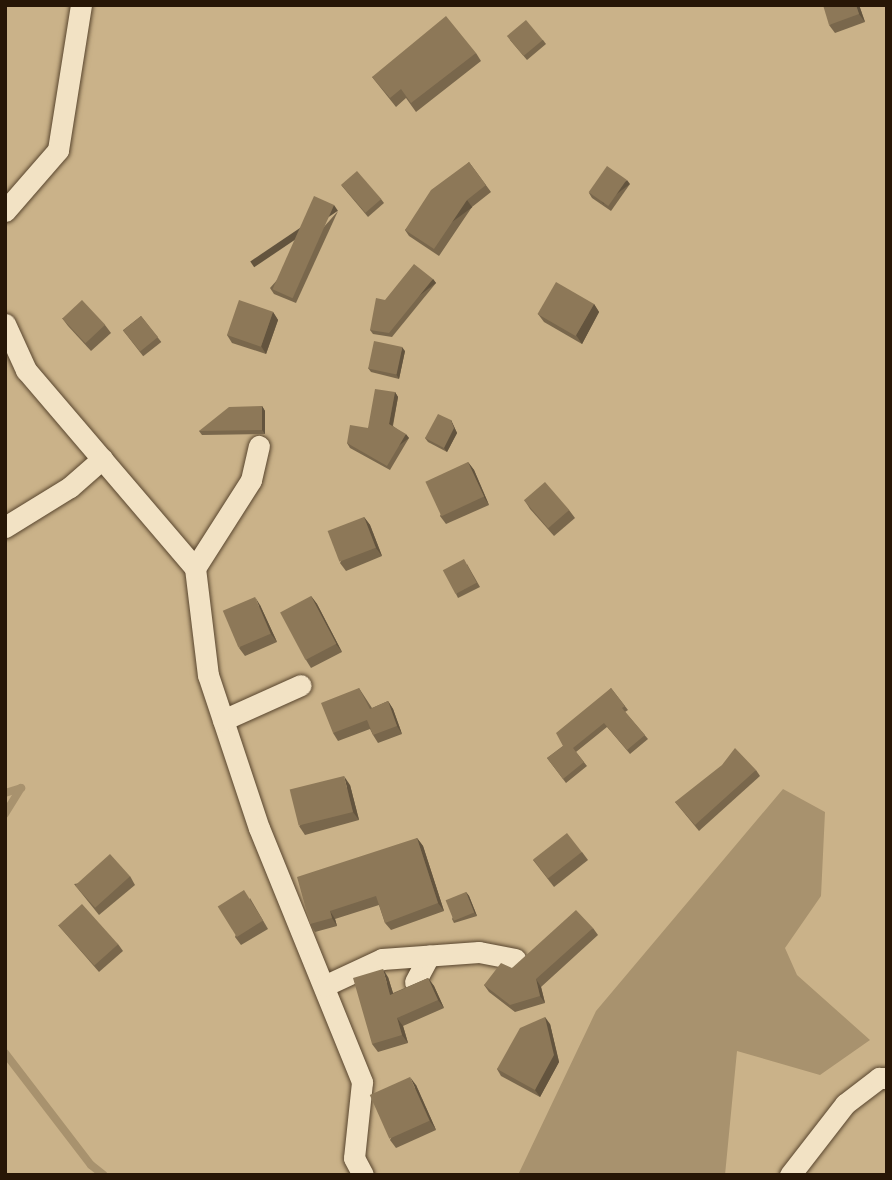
<!DOCTYPE html>
<style>
body{margin:0}
#map{position:relative;width:892px;height:1180px;overflow:hidden;background:#ebd2a4;font-family:"IM FELL Double Pica",serif}
div>[style]{position:absolute}
[style*='--x']{left:calc(var(--x)*1px);top:calc(var(--y)*1px);width:calc(var(--w)*1px);rotate:calc(var(--a)*1deg)}
.green>*{inset:0;background:#cab289;transform-origin:0 0}
.water>*{inset:0;background:#a8926e}
.stream>*{height:8px;margin:-4px;padding:0 4px;transform-origin:4px;border-radius:4px;background:#a8926e}
.roads{filter:drop-shadow(0 0 2px #58452e) drop-shadow(0 0 2px #58452e)}
.street>*{height:21px;margin:-10.5px;padding:0 10.5px;transform-origin:10.5px;border-radius:10.5px;background:#f2e2c4}
.wall>*{inset:0;background:#79674c;transform-origin:0 0}
.shaded-wall>*{inset:0;background:#63543e;transform-origin:0 0}
.building>*{inset:0;background:#8d7858;transform-origin:0 0}
span{translate:-50% -50%;white-space:nowrap;text-align:center;line-height:1.15;-webkit-text-stroke:5px #f2e2c4;paint-order:stroke}
.frame{position:absolute;inset:0;border:7px solid #271606;pointer-events:none}
</style>
<div id="map">
<div class="green">
<div style="left:5px;top:5px;width:882px;height:1170px"></div>
</div>
<div class="water">
<div style="clip-path:polygon(783px 789px,825px 812px,821px 896px,785px 948px,797px 975px,870px 1040px,820px 1075px,737px 1051px,725px 1175px,518px 1175px,596px 1011px)"></div>
</div>
<div class="stream">
<div style="--x:5;--y:793;--w:17;--a:-17"></div>
<div style="--x:21;--y:788;--w:31;--a:122"></div>
<div style="--x:5;--y:1053;--w:141;--a:52.5"></div>
<div style="--x:91;--y:1165;--w:16;--a:38"></div>
</div>
<div class="roads">
<div class="street">
<div style="--x:5;--y:211;--w:81;--a:-49"></div>
<div style="--x:58;--y:150;--w:147;--a:-81"></div>
<div style="--x:5;--y:324;--w:51;--a:65.5"></div>
<div style="--x:26;--y:370;--w:260;--a:49.5"></div>
<div style="--x:195;--y:568;--w:108;--a:83.1"></div>
<div style="--x:208;--y:675;--w:161;--a:71.6"></div>
<div style="--x:259;--y:828;--w:274;--a:67.9"></div>
<div style="--x:362;--y:1082;--w:76;--a:96"></div>
<div style="--x:354;--y:1158;--w:19;--a:62"></div>
<div style="--x:5;--y:527;--w:76;--a:-31.6"></div>
<div style="--x:70;--y:487;--w:43;--a:-41.2"></div>
<div style="--x:195;--y:568;--w:104;--a:-57.5"></div>
<div style="--x:251;--y:480;--w:35;--a:-77"></div>
<div style="--x:223;--y:720;--w:85;--a:-24.2"></div>
<div style="--x:415;--y:982;--w:30;--a:-62"></div>
<div style="--x:324;--y:986;--w:64;--a:-25"></div>
<div style="--x:382;--y:959;--w:97;--a:-4.1"></div>
<div style="--x:479;--y:952;--w:37;--a:11"></div>
<div style="--x:790;--y:1175;--w:90;--a:-52.2"></div>
<div style="--x:845;--y:1104;--w:43;--a:-37.4"></div>
<div style="--x:879;--y:1078;--w:8;--a:0"></div>
</div>
</div>
<div class="wall">
<div style="clip-path:polygon(859px 5px,865px 22px,835px 33px,829px 25px)"></div>
<div style="clip-path:polygon(510px 40px,543px 40px,546px 44px,527px 60px)"></div>
<div style="clip-path:polygon(476px 53px,481px 61px,416px 112px,406px 98px,396px 107px,372px 77px)"></div>
<div style="clip-path:polygon(469px 162px,491px 192px,472px 207px,439px 256px,409px 236px,405px 230px)"></div>
<div style="clip-path:polygon(630px 184px,611px 211px,592px 198px,589px 193px)"></div>
<div style="clip-path:polygon(341px 185px,381px 199px,384px 203px,368px 217px)"></div>
<div style="clip-path:polygon(338px 211px,296px 303px,274px 294px,270px 288px)"></div>
<div style="clip-path:polygon(433px 279px,436px 283px,392px 337px,373px 334px,370px 330px)"></div>
<div style="clip-path:polygon(594px 304px,599px 312px,582px 344px,544px 322px,538px 314px)"></div>
<div style="clip-path:polygon(273px 312px,278px 320px,266px 354px,232px 343px,227px 335px)"></div>
<div style="left:141px;top:316px;width:33px;height:23px;rotate:52deg"></div>
<div style="clip-path:polygon(62px 318px,105px 325px,111px 333px,91px 351px,68px 326px)"></div>
<div style="clip-path:polygon(405px 351px,399px 379px,371px 372px,368px 368px)"></div>
<div style="clip-path:polygon(395px 392px,398px 397px,393px 426px,409px 438px,390px 470px,350px 448px,347px 443px,368px 428px)"></div>
<div style="clip-path:polygon(262px 406px,265px 411px,265px 434px,202px 435px,199px 431px)"></div>
<div style="clip-path:polygon(451px 420px,457px 433px,447px 452px,428px 442px,425px 438px)"></div>
<div style="clip-path:polygon(468px 462px,474px 470px,489px 505px,446px 524px,440px 516px)"></div>
<div style="clip-path:polygon(525px 501px,569px 510px,575px 518px,554px 536px,530px 509px)"></div>
<div style="clip-path:polygon(364px 517px,370px 525px,382px 556px,346px 571px,340px 563px)"></div>
<div style="clip-path:polygon(467px 564px,480px 587px,458px 598px,456px 594px)"></div>
<div style="clip-path:polygon(311px 596px,317px 604px,342px 652px,311px 668px,306px 660px)"></div>
<div style="clip-path:polygon(260px 605px,277px 642px,245px 656px,239px 648px)"></div>
<div style="clip-path:polygon(359px 688px,372px 708px,388px 701px,393px 709px,402px 734px,378px 743px,373px 735px,370px 729px,338px 741px,333px 733px)"></div>
<div style="clip-path:polygon(611px 688px,628px 710px,625px 712px,648px 739px,630px 754px,607px 727px,576px 752px,587px 766px,566px 783px,547px 758px,563px 746px)"></div>
<div style="clip-path:polygon(756px 770px,760px 776px,699px 831px,675px 802px)"></div>
<div style="clip-path:polygon(350px 785px,359px 820px,305px 835px,299px 826px)"></div>
<div style="clip-path:polygon(417px 838px,423px 846px,444px 911px,391px 930px,385px 923px,379px 905px,335px 919px,337px 926px,315px 932px,310px 924px)"></div>
<div style="clip-path:polygon(582px 852px,588px 860px,554px 887px,533px 860px)"></div>
<div style="clip-path:polygon(130px 876px,135px 885px,99px 915px,74px 884px)"></div>
<div style="clip-path:polygon(466px 892px,469px 896px,477px 916px,454px 923px,452px 919px)"></div>
<div style="clip-path:polygon(250px 898px,268px 929px,241px 945px,235px 937px)"></div>
<div style="clip-path:polygon(58px 925px,118px 944px,123px 951px,99px 972px)"></div>
<div style="clip-path:polygon(593px 928px,598px 935px,541px 987px,545px 1003px,515px 1012px,489px 992px,484px 985px,512px 968px)"></div>
<div style="clip-path:polygon(388px 977px,393px 993px,428px 978px,434px 986px,444px 1008px,403px 1026px,408px 1043px,378px 1052px,372px 1044px)"></div>
<div style="clip-path:polygon(550px 1024px,559px 1062px,540px 1097px,501px 1076px,497px 1069px)"></div>
<div style="clip-path:polygon(416px 1085px,436px 1130px,396px 1148px,390px 1140px)"></div>
</div>
<div class="shaded-wall">
<div style="clip-path:polygon(856px 5px,859px 5px,865px 22px,859px 14px)"></div>
<div style="left:627px;top:180px;width:5px;height:33px;rotate:53deg"></div>
<div style="left:467px;top:200px;width:9px;height:59px;rotate:54deg"></div>
<div style="left:334px;top:205px;width:7px;height:101px;rotate:56deg"></div>
<div style="left:433px;top:279px;width:5px;height:70px;rotate:53deg"></div>
<div style="clip-path:polygon(594px 304px,599px 312px,582px 344px,576px 335px)"></div>
<div style="clip-path:polygon(273px 312px,278px 320px,266px 354px,261px 346px)"></div>
<div style="clip-path:polygon(402px 347px,405px 351px,399px 379px,396px 374px)"></div>
<div style="clip-path:polygon(395px 392px,398px 397px,392px 428px,389px 424px)"></div>
<div style="clip-path:polygon(262px 406px,265px 411px,265px 434px,262px 430px)"></div>
<div style="clip-path:polygon(451px 420px,457px 433px,447px 452px,444px 448px)"></div>
<div style="left:406px;top:434px;width:5px;height:37px;rotate:53deg"></div>
<div style="clip-path:polygon(468px 462px,474px 470px,489px 505px,484px 497px)"></div>
<div style="clip-path:polygon(364px 517px,370px 525px,382px 556px,376px 548px)"></div>
<div style="clip-path:polygon(311px 596px,317px 604px,342px 652px,336px 644px)"></div>
<div style="clip-path:polygon(255px 597px,260px 605px,277px 642px,271px 634px)"></div>
<div style="clip-path:polygon(388px 701px,393px 709px,402px 734px,397px 726px)"></div>
<div style="clip-path:polygon(344px 776px,350px 785px,359px 820px,353px 812px)"></div>
<div style="clip-path:polygon(417px 838px,423px 846px,444px 911px,438px 903px)"></div>
<div style="clip-path:polygon(466px 892px,469px 896px,477px 916px,474px 912px)"></div>
<div style="clip-path:polygon(330px 911px,335px 919px,337px 926px,332px 918px)"></div>
<div style="clip-path:polygon(383px 969px,388px 977px,396px 1003px,390px 995px)"></div>
<div style="clip-path:polygon(428px 978px,434px 986px,444px 1008px,438px 1000px)"></div>
<div style="clip-path:polygon(536px 979px,541px 987px,545px 1003px,540px 996px)"></div>
<div style="clip-path:polygon(545px 1017px,550px 1024px,559px 1062px,540px 1097px,535px 1090px)"></div>
<div style="clip-path:polygon(397px 1018px,403px 1026px,408px 1043px,402px 1035px)"></div>
<div style="clip-path:polygon(410px 1077px,416px 1085px,436px 1130px,430px 1121px)"></div>
</div>
<div class="building">
<div style="clip-path:polygon(823px 5px,856px 5px,859px 14px,829px 25px)"></div>
<div style="clip-path:polygon(446px 16px,476px 53px,411px 103px,401px 89px,390px 98px,372px 77px)"></div>
<div style="left:526px;top:20px;width:26px;height:25px;rotate:50deg"></div>
<div style="clip-path:polygon(469px 162px,486px 185px,467px 200px,434px 249px,405px 230px,431px 190px)"></div>
<div style="left:607px;top:166px;width:24px;height:32px;rotate:35deg"></div>
<div style="left:357px;top:171px;width:37px;height:21px;rotate:49deg"></div>
<div style="left:314px;top:196px;width:22px;height:102px;rotate:24deg"></div>
<div style="clip-path:polygon(414px 264px,433px 279px,389px 333px,370px 330px,376px 298px,385px 300px)"></div>
<div style="left:556px;top:282px;width:44px;height:37px;rotate:30deg"></div>
<div style="left:82px;top:300px;width:34px;height:27px;rotate:47deg"></div>
<div style="left:239px;top:300px;width:36px;height:37px;rotate:19deg"></div>
<div style="left:141px;top:316px;width:27px;height:23px;rotate:51deg"></div>
<div style="left:374px;top:341px;width:29px;height:28px;rotate:12deg"></div>
<div style="clip-path:polygon(375px 389px,395px 392px,389px 424px,406px 434px,387px 466px,347px 443px,350px 425px,368px 428px)"></div>
<div style="clip-path:polygon(262px 406px,262px 430px,199px 431px,229px 407px)"></div>
<div style="clip-path:polygon(438px 414px,451px 420px,454px 428px,444px 448px,425px 438px)"></div>
<div style="left:468px;top:462px;width:38px;height:47px;rotate:65deg"></div>
<div style="left:545px;top:482px;width:37px;height:28px;rotate:49deg"></div>
<div style="left:364px;top:517px;width:33px;height:39px;rotate:69deg"></div>
<div style="left:464px;top:559px;width:27px;height:24px;rotate:62deg"></div>
<div style="left:311px;top:596px;width:54px;height:35px;rotate:62deg"></div>
<div style="left:255px;top:597px;width:40px;height:35px;rotate:67deg"></div>
<div style="clip-path:polygon(359px 688px,370px 709px,388px 701px,397px 726px,373px 735px,367px 720px,333px 733px,321px 703px)"></div>
<div style="clip-path:polygon(611px 688px,625px 706px,622px 708px,645px 735px,627px 750px,604px 723px,573px 748px,584px 762px,563px 779px,547px 758px,563px 746px,556px 733px)"></div>
<div style="clip-path:polygon(735px 748px,756px 770px,695px 825px,675px 802px,722px 765px)"></div>
<div style="left:344px;top:776px;width:37px;height:56px;rotate:76deg"></div>
<div style="left:567px;top:833px;width:24px;height:43px;rotate:52deg"></div>
<div style="clip-path:polygon(417px 838px,438px 903px,385px 923px,376px 896px,330px 911px,332px 918px,310px 924px,297px 877px)"></div>
<div style="left:110px;top:854px;width:30px;height:47px;rotate:48deg"></div>
<div style="left:244px;top:890px;width:36px;height:31px;rotate:58deg"></div>
<div style="left:466px;top:892px;width:22px;height:22px;rotate:68deg"></div>
<div style="left:82px;top:904px;width:54px;height:32px;rotate:48deg"></div>
<div style="clip-path:polygon(576px 910px,593px 928px,536px 979px,540px 996px,510px 1005px,484px 985px,501px 963px,512px 968px)"></div>
<div style="clip-path:polygon(383px 969px,390px 995px,428px 978px,438px 1000px,397px 1018px,402px 1035px,372px 1044px,353px 978px)"></div>
<div style="clip-path:polygon(545px 1017px,554px 1055px,535px 1090px,497px 1069px,520px 1028px)"></div>
<div style="left:410px;top:1077px;width:48px;height:44px;rotate:66deg"></div>
</div>
<div class="frame"></div>
</div>
